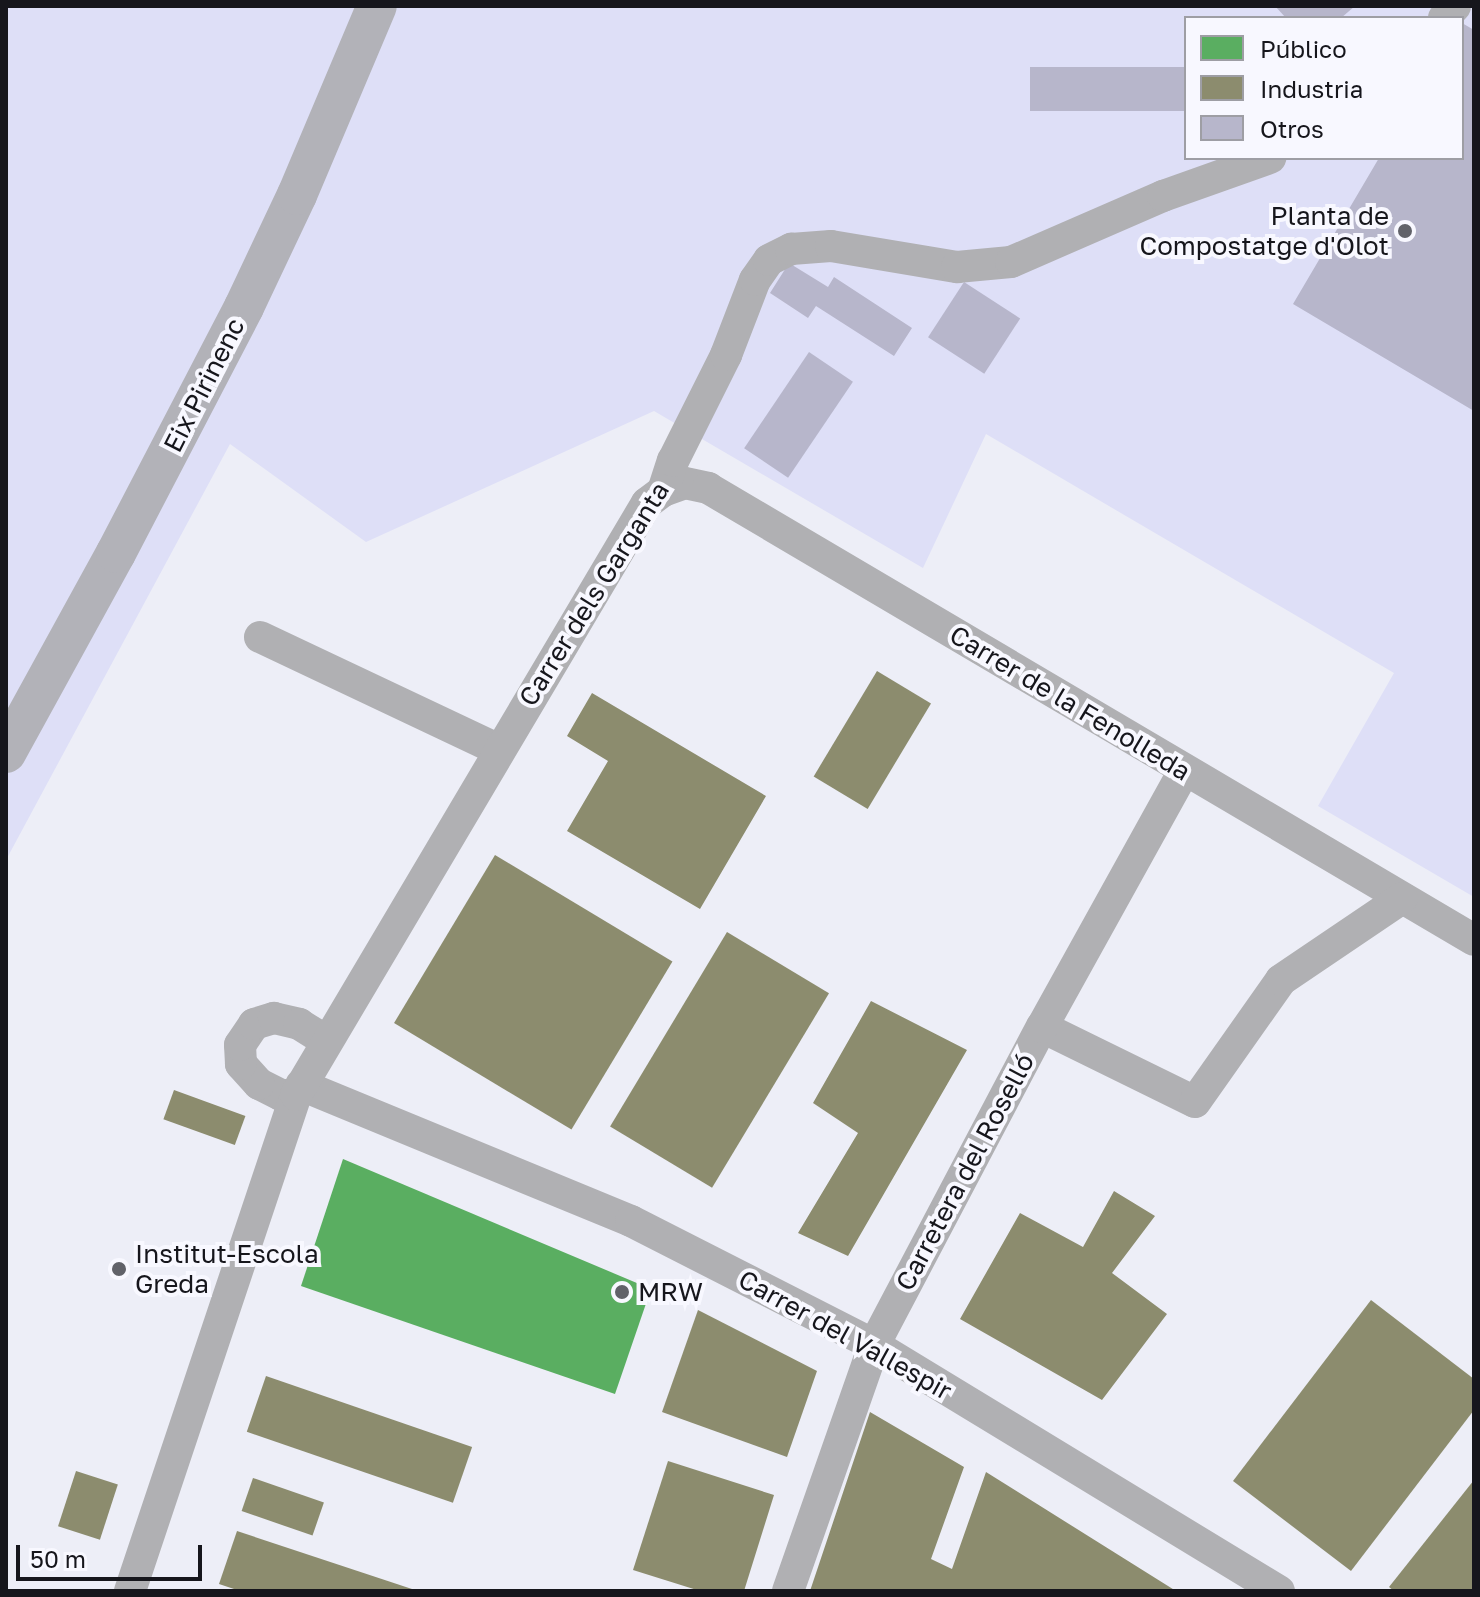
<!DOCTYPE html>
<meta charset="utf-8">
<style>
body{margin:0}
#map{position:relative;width:1480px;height:1597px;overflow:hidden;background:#edeef7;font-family:"Golos Text",sans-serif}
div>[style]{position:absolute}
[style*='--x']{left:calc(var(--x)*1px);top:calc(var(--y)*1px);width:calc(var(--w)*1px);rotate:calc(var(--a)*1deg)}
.green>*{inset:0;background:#dedff7}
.public>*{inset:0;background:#5aae61}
.industry>*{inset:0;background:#8c8c6e;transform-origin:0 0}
.building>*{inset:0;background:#b7b6cb;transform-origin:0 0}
.minor>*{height:32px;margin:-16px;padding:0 16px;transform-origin:16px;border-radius:16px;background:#b0b0b3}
.major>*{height:40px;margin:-20px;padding:0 20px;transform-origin:20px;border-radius:20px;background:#b2b2b8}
.dots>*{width:22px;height:22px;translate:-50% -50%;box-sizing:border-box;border:4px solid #f8f8ff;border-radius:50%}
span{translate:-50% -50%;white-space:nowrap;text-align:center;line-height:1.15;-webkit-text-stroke:8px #f8f8ff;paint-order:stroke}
.poi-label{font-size:26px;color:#16161c}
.right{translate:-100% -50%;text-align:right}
.left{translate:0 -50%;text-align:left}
.street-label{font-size:26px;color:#16161c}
.frame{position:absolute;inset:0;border:8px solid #16161c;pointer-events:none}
.legend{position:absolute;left:1184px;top:16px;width:280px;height:144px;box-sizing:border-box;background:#f8f8ff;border:2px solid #9e9ea4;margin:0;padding:10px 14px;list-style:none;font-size:24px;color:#16161c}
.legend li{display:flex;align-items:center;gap:16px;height:40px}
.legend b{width:40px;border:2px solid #9e9ea4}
.scale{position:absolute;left:16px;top:1545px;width:186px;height:36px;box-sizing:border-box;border:4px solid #16161c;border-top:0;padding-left:10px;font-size:24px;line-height:28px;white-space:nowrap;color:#16161c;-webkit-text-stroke:6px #f8f8ff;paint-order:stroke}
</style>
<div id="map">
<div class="green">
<div style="clip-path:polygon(evenodd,6px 6px,1474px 6px,1474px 897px,1318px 806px,1394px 673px,986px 434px,923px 568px,654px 411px,366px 542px,230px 444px,6px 860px,6px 6px,1186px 18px,1462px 18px,1462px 158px,1186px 158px,1186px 18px)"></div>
</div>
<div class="public">
<div style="clip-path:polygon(343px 1159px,651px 1289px,615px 1394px,301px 1286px)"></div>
</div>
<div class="industry">
<div style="left:877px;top:671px;width:63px;height:123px;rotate:31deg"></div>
<div style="clip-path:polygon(592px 693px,766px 796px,700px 909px,567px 831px,608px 761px,567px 736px)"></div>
<div style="left:495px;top:855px;width:207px;height:196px;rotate:31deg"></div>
<div style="left:727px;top:932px;width:119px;height:227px;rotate:31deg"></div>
<div style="clip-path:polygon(871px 1001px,967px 1050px,848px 1256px,798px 1233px,858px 1133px,813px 1103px)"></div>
<div style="left:174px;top:1090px;width:76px;height:31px;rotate:20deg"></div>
<div style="clip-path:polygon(1114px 1191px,1155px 1216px,1112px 1273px,1167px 1314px,1102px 1400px,960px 1319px,1020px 1213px,1083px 1247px)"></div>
<div style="clip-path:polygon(1371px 1300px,1474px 1379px,1474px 1410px,1351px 1571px,1233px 1481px)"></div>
<div style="clip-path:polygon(698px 1310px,817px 1371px,787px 1457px,662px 1412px)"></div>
<div style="left:266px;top:1376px;width:218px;height:59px;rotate:19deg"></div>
<div style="clip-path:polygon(870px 1412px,964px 1467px,931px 1559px,952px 1569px,986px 1472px,1176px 1591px,810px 1591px)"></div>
<div style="clip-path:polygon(668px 1461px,774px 1495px,744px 1591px,700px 1591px,633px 1570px)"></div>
<div style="left:76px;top:1471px;width:44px;height:58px;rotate:18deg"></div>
<div style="left:253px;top:1478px;width:75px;height:35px;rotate:19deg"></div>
<div style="clip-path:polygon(1474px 1480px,1474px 1591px,1394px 1591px,1389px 1587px)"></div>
<div style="clip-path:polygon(237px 1531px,415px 1590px,415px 1591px,240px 1591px,219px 1584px)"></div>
</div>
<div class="building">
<div style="clip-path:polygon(1275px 6px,1355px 6px,1341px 18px,1286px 18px)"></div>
<div style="clip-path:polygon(1462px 23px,1474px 30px,1474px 411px,1293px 304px,1379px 158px,1462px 158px)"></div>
<div style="left:1186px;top:67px;width:44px;height:156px;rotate:90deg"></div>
<div style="clip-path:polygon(789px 263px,828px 287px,834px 277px,912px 328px,894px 356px,816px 306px,808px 318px,770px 293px)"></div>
<div style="left:964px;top:282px;width:67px;height:66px;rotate:33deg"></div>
<div style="left:809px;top:352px;width:53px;height:116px;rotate:34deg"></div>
</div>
<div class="minor">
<div style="--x:1444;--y:18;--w:16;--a:-47"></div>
<div style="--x:663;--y:491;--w:23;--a:-20"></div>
<div style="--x:685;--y:483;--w:24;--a:12"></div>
<div style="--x:708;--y:488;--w:889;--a:30.54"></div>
<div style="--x:260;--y:637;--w:264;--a:25.3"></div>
<div style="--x:1042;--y:1027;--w:170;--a:26.1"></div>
<div style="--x:1195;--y:1102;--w:149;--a:-54.8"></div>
<div style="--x:1281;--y:980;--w:146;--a:-34.1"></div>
<div style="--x:301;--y:1085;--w:357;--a:22.4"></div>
<div style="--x:631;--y:1221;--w:273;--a:27"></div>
<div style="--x:874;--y:1345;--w:474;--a:31.3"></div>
<div style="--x:296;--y:1095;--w:15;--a:180"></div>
<div style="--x:281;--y:1095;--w:25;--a:-153"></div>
<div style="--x:259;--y:1084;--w:27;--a:-132"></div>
<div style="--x:241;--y:1064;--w:19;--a:-93"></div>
<div style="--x:240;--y:1045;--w:25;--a:-56"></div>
<div style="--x:254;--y:1024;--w:21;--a:-17"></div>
<div style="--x:274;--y:1018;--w:26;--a:13"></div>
<div style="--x:299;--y:1024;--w:31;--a:32"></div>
<div style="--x:130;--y:1591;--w:523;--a:-71.5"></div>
<div style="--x:296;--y:1095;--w:688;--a:-59.34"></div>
<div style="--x:647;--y:503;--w:20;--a:-37"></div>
<div style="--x:663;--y:491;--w:32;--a:-72"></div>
<div style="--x:673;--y:461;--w:119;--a:-63.4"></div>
<div style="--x:726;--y:355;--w:80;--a:-68.9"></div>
<div style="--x:755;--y:280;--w:24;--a:-55"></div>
<div style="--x:769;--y:260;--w:25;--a:-27"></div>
<div style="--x:791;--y:249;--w:40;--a:-4.3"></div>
<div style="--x:831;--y:246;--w:128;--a:9.5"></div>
<div style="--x:957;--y:267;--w:54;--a:-5.3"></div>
<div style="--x:1011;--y:262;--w:166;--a:-23.5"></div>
<div style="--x:1163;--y:196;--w:114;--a:-19.6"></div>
<div style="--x:788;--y:1591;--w:261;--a:-70.7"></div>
<div style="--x:874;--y:1345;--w:360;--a:-62.2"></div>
<div style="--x:1042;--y:1027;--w:293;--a:-61"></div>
</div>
<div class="major">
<div style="--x:6;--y:753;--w:228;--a:-61.2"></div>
<div style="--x:116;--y:553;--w:277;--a:-62.5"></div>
<div style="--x:244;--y:307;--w:124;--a:-64.7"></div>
<div style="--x:297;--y:195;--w:205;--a:-67.1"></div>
</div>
<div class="dots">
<div style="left:1405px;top:231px;background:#616269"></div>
<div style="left:119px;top:1269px;background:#616269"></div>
<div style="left:622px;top:1292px;background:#616269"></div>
</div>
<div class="poi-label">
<span class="right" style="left:1389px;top:231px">Planta de<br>Compostatge d'Olot</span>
<span class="left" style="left:135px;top:1269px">Institut-Escola<br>Greda</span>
<span class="left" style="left:638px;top:1292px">MRW</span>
</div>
<div class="street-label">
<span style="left:204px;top:385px;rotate:-63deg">Eix Pirinenc</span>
<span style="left:594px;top:594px;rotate:-58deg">Carrer dels Garganta</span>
<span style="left:1070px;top:703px;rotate:31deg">Carrer de la Fenolleda</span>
<span style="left:965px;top:1172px;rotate:-62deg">Carretera del Roselló</span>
<span style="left:845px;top:1335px;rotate:29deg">Carrer del Vallespir</span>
</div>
<div class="frame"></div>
<ul class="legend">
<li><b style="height:22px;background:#5aae61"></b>Público</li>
<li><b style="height:22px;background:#8c8c6e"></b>Industria</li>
<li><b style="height:22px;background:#b7b6cb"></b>Otros</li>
</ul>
<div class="scale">50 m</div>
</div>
